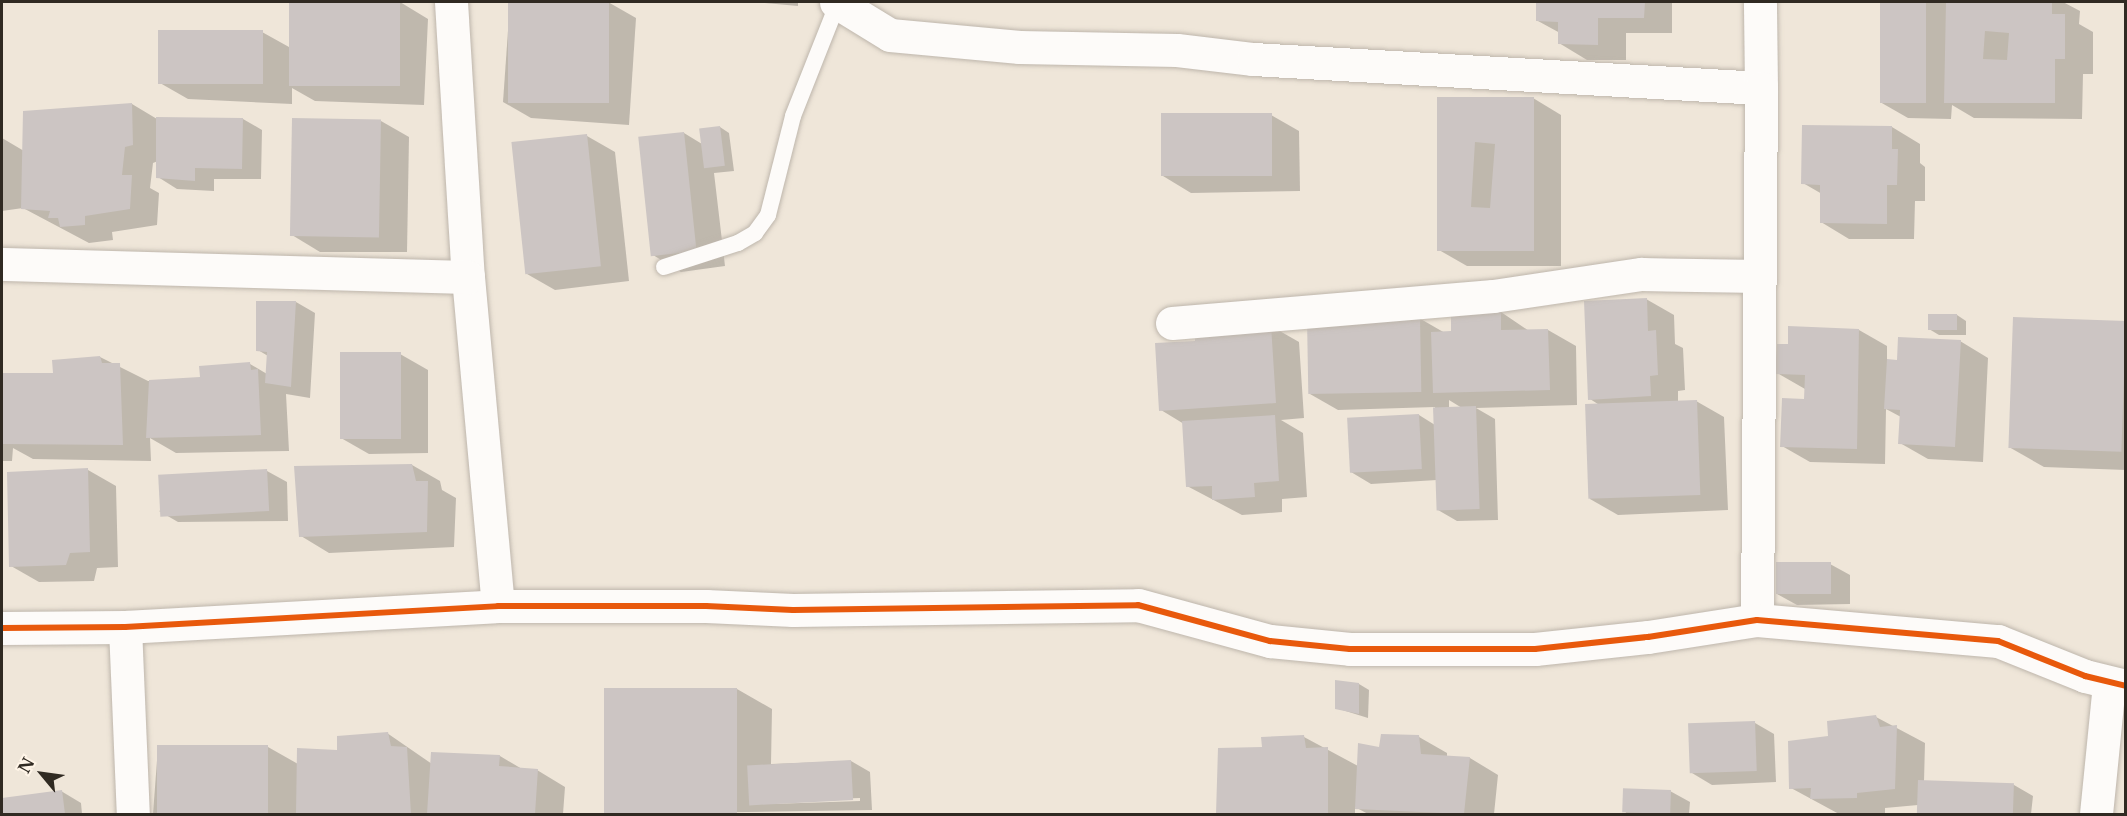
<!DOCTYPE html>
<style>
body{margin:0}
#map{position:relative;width:2127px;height:816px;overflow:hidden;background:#efe6d9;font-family:"Libre Baskerville",serif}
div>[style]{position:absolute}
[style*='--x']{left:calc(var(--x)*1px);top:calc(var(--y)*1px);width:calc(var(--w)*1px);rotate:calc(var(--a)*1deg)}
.shadow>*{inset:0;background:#0003}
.building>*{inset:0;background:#ccc5c3;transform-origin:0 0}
.roads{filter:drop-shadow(0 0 2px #beb6ac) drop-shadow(0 0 2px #beb6ac)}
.lane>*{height:16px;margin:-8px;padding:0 8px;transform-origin:8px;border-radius:8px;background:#fdfbf9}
.street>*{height:33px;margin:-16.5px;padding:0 16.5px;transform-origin:16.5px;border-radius:16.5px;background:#fdfbf9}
.cycleway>*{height:6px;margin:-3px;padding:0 3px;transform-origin:3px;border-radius:3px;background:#e8590c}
span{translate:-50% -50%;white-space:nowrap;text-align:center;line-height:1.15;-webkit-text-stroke:4.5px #fff5e8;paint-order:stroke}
.frame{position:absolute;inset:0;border:3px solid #302a22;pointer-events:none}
.north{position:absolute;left:12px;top:744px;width:60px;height:60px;-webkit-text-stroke:4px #fff5e8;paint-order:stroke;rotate:299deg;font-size:16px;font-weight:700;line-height:24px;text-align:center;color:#302a22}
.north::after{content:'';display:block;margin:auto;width:21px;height:27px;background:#302a22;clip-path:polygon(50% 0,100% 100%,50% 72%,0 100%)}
</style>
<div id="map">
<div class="shadow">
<div style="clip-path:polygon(290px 2px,400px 2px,428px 19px,424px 105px,315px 101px,292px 88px,292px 104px,188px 99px,160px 83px,262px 32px,289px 47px)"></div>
<div style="clip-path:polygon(510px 2px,608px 2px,636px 18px,629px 125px,531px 118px,503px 102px)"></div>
<div style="clip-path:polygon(752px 2px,798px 2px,798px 6px)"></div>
<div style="clip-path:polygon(1538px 2px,1672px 2px,1672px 33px,1626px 33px,1626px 60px,1587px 60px,1559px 43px,1560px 33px,1538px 21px)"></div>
<div style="clip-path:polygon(1882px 2px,2063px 2px,2080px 11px,2079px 24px,2093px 32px,2093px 74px,2083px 74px,2082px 119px,1974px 118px,1952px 105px,1951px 119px,1908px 118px,1880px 102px)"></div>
<div style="clip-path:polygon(1533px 98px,1561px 115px,1561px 266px,1467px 266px,1439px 250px,1439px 99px)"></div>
<div style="clip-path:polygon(132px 104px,157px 119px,243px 119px,262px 130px,261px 179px,214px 179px,214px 191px,177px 189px,158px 177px,158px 161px,153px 163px,150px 188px,159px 193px,157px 225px,112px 232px,113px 240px,89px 243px,23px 208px,2px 211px,2px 138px,24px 151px)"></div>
<div style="clip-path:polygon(1271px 115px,1299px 131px,1300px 191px,1191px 193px,1163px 176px)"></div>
<div style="clip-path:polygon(381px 121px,409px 137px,407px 252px,320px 252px,292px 235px)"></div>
<div style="clip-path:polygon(720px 127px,729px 133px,734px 171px,714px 173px,725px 266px,681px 272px,653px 255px,684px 133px,702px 144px)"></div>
<div style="clip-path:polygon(1892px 127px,1920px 144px,1920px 163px,1925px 167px,1925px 201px,1915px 201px,1914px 239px,1849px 239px,1821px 222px,1822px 194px,1803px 183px)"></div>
<div style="clip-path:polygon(587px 136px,615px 152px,629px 281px,555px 290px,527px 274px)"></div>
<div style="clip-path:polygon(1646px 299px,1674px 315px,1675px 344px,1683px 348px,1685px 390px,1678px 391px,1678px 402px,1696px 401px,1724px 417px,1728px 510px,1618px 515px,1590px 499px,1601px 406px,1590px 399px)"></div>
<div style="clip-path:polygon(296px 302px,315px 313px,310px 398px,286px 394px,289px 451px,176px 453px,150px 438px,151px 461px,33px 459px,13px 448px,12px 461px,2px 461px,2px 374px,55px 374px,100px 357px,148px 381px,202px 379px,250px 364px,267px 374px,268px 356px,258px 350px)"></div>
<div style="clip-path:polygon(evenodd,1501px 312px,1529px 331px,1548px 330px,1576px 346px,1577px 405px,1476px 408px,1495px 419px,1498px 520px,1457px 521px,1438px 510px,1437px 480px,1371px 484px,1351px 472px,1419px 415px,1435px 425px,1435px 407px,1338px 410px,1310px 394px,1419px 318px,1445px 333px,1453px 333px,1501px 312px,1449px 400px,1462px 408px,1449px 409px,1449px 400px)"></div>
<div style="clip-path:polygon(1957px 315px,1966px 321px,1966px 335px,1939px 335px,1929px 329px)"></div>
<div style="clip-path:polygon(2126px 323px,2126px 470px,2044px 467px,2009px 447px)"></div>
<div style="clip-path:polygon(1271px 326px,1299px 342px,1304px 418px,1281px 420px,1303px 433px,1307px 497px,1282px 499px,1282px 512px,1242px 515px,1187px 486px,1184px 424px,1161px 410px,1197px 342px)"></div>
<div style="clip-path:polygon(1859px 330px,1887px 346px,1887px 361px,1898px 361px,1960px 341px,1988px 358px,1983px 462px,1928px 459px,1900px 443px,1901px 417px,1886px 409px,1885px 464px,1810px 462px,1782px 446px,1806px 400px,1805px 389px,1777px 373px,1789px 345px)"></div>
<div style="clip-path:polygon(400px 354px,428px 370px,428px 453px,369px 454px,341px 438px)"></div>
<div style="clip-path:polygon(412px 465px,440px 481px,442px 490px,456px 498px,454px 547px,329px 553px,301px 536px)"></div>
<div style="clip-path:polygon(88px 470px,116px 486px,118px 567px,97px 568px,94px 581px,39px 582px,11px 566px)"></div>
<div style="clip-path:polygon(267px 471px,287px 482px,288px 521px,178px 522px,159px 511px)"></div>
<div style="clip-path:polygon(1830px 564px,1850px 575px,1850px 604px,1797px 605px,1777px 594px)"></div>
<div style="clip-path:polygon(1359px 684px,1369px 690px,1368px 718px,1336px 708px)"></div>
<div style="clip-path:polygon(evenodd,737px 689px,772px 709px,771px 764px,851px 761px,870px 772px,872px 810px,608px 814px,605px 691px,737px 689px,860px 798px,860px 801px,771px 804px,771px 801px,860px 798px)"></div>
<div style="clip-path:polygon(1876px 717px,1925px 743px,1924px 782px,2014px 785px,2033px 796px,2031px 814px,1918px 814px,1918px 805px,1885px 808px,1885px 813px,1839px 814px,1791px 788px,1829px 737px)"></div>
<div style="clip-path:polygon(1755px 723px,1774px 734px,1776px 782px,1712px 785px,1692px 773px)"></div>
<div style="clip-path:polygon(387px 733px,432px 764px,500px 756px,522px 769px,537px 770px,565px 787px,563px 814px,153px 814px,158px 747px,268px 747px,298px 764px)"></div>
<div style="clip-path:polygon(1304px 737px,1358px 766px,1380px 748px,1419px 737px,1447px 753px,1447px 757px,1470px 758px,1498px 775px,1494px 814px,1368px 814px,1355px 807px,1355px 814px,1218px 814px,1219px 749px,1264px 748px)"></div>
<div style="clip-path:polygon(61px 791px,81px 803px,82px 814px,2px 814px,2px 799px)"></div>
<div style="clip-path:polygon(1670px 791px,1690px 802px,1689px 814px,1626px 814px,1624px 793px)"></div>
</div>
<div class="building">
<div style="left:289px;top:2px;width:111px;height:84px"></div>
<div style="left:508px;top:2px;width:101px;height:101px"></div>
<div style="clip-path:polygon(1536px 2px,1645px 2px,1644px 18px,1598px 18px,1598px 45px,1558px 44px,1558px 22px,1536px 21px)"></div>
<div style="left:1880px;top:2px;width:46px;height:101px"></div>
<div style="clip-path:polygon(evenodd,1946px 2px,2052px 2px,2052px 14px,2065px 14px,2065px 59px,2055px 59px,2055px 103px,1944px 103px,1946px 2px,1985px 31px,2009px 33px,2007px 60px,1983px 59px,1985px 31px)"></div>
<div style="left:158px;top:30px;width:105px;height:54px"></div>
<div style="clip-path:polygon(evenodd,1437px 97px,1534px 97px,1534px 251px,1437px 251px,1437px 97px,1475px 142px,1495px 144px,1490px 208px,1471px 207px,1475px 142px)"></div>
<div style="clip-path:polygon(132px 103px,133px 145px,125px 147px,122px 175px,132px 175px,130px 209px,85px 216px,85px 225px,60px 227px,58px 218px,48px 218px,50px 211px,21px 209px,23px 111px)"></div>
<div style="left:1272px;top:113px;width:63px;height:111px;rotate:90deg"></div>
<div style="clip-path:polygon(156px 117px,243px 118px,242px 169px,195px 168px,195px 181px,156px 178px)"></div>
<div style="left:292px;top:118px;width:89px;height:118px;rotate:1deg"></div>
<div style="clip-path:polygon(1802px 125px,1892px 126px,1892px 149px,1898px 149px,1897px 185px,1887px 185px,1887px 224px,1820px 223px,1820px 185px,1801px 184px)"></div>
<div style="left:720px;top:126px;width:40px;height:21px;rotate:83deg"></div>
<div style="left:684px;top:132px;width:120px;height:46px;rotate:84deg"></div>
<div style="left:587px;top:134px;width:133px;height:76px;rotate:84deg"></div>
<div style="clip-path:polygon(1647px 298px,1648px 331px,1656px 330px,1658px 375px,1650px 376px,1651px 396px,1588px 400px,1584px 301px)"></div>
<div style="clip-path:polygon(256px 301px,296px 301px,291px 387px,265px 383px,267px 352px,256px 351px)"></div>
<div style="clip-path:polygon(1501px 311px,1501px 330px,1548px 329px,1550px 390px,1433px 393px,1431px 332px,1451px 331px,1451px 312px)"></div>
<div style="left:1928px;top:314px;width:29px;height:16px"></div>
<div style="left:1420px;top:317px;width:75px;height:113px;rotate:89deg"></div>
<div style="left:2013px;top:317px;width:113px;height:131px;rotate:2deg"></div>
<div style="clip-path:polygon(1271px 325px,1276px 403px,1159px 411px,1155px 343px,1195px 341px,1195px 331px)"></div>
<div style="clip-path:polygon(1788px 326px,1859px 329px,1857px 449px,1780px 447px,1782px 398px,1804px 399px,1805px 375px,1775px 374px,1777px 344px,1788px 344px)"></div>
<div style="clip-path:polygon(1898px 337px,1961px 340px,1955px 447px,1898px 444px,1900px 410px,1884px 409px,1887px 359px,1897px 360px)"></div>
<div style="left:340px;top:352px;width:61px;height:87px"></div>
<div style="clip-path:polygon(100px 356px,102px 363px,120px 363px,123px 445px,3px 444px,2px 373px,53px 373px,52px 360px)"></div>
<div style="clip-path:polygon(250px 362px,251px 370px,258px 369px,261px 435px,146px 438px,149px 380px,200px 377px,199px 366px)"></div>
<div style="left:1697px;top:400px;width:95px;height:112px;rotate:88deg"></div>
<div style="left:1476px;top:406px;width:103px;height:43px;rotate:88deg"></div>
<div style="left:1419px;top:414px;width:55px;height:72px;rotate:87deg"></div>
<div style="clip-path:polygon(1275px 415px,1279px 481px,1254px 483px,1255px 497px,1212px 500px,1212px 486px,1186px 487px,1182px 421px)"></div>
<div style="clip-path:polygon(412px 464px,416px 481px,428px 481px,427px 532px,299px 537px,294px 466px)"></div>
<div style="clip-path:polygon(88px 468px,90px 552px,70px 553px,66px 565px,9px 567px,7px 472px)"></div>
<div style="left:267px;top:469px;width:42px;height:109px;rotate:87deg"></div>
<div style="left:1776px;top:562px;width:55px;height:32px"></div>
<div style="clip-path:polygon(1335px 680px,1359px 683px,1359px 714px,1335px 709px)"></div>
<div style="left:737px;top:688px;width:126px;height:133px;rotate:90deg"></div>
<div style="clip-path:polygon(1876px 715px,1880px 727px,1897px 725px,1895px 789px,1857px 793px,1857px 798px,1810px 799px,1811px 788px,1789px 789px,1788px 741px,1828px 736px,1827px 721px)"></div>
<div style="left:1755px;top:721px;width:50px;height:67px;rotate:88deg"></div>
<div style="clip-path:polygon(388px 732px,391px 746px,407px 747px,411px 814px,296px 814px,297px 748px,337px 750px,337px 736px)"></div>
<div style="clip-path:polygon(1381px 734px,1419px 735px,1421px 754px,1470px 757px,1464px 814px,1355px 809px,1358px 743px,1379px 747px)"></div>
<div style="clip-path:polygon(1304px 735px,1306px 748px,1328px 747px,1328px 814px,1216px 814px,1218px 748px,1262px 747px,1261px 737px)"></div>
<div style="left:157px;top:745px;width:111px;height:69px"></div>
<div style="clip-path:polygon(431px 752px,500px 755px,499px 766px,538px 769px,535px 814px,427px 814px)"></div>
<div style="left:851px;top:760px;width:40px;height:104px;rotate:87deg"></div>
<div style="left:1918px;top:780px;width:96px;height:34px;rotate:2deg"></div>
<div style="clip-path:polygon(62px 790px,65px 814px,2px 814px,2px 798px)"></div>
<div style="left:1671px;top:790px;width:24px;height:48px;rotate:92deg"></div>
</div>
<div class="roads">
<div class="lane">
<div style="--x:664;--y:267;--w:78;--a:-18"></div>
<div style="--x:738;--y:243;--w:20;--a:-30"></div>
<div style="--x:755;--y:233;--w:22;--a:-54"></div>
<div style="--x:768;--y:215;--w:102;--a:-75.8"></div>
<div style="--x:793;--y:116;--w:119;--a:-68.4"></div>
</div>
<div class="street">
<div style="--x:451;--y:2;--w:276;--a:86.5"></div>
<div style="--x:468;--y:277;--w:330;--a:84.8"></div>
<div style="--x:836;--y:2;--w:63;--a:31.4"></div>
<div style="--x:890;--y:35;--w:130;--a:5.3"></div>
<div style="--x:1019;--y:47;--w:158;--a:1.1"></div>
<div style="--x:1177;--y:50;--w:77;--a:6.8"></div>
<div style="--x:1253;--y:59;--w:509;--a:3.27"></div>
<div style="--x:1761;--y:88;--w:86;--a:-90.7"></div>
<div style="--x:2;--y:264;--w:466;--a:1.6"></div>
<div style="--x:1172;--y:323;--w:322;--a:-4.8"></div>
<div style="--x:1493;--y:296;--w:150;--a:-8.5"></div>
<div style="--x:1641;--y:274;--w:119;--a:1"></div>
<div style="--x:1757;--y:620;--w:532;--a:-89.57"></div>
<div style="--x:125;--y:627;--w:187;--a:87.6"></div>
<div style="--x:2;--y:628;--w:123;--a:-0.5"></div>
<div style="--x:125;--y:627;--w:374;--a:-3.2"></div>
<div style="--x:498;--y:606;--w:208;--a:0"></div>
<div style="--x:706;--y:606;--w:87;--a:2.6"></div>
<div style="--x:793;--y:610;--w:345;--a:-0.8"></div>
<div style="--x:1138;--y:605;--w:137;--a:15.3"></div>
<div style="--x:1270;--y:641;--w:80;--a:5.7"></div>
<div style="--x:1350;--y:649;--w:185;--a:0"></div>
<div style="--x:1535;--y:649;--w:114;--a:-6.1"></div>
<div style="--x:1648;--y:637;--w:110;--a:-8.9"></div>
<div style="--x:1757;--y:620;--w:242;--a:5"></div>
<div style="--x:1998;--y:641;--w:94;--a:21.9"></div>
<div style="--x:2085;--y:676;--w:42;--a:13.7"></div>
<div style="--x:2096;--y:814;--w:131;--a:-84.3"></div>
</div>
</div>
<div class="cycleway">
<div style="--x:2;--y:628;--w:123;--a:-0.5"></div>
<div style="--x:125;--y:627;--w:374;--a:-3.2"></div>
<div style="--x:498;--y:606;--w:208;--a:0"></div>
<div style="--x:706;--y:606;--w:87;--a:2.6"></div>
<div style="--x:793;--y:610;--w:345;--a:-0.8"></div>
<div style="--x:1138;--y:605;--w:137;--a:15.3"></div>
<div style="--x:1270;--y:641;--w:80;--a:5.7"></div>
<div style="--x:1350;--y:649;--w:185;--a:0"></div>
<div style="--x:1535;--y:649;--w:114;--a:-6.1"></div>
<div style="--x:1648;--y:637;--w:110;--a:-8.9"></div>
<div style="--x:1757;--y:620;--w:242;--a:5"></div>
<div style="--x:1998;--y:641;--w:94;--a:21.9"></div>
<div style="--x:2085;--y:676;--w:42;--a:13.7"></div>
</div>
<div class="frame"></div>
<div class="north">N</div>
</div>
